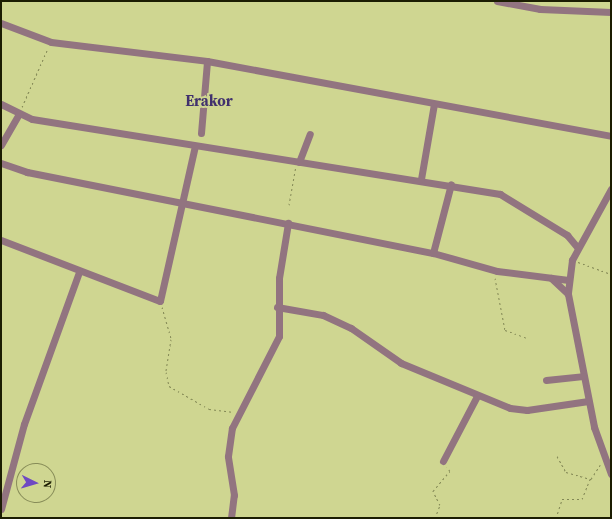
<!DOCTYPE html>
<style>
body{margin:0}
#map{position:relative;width:612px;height:519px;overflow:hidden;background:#cfd691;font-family:"Source Serif 4",serif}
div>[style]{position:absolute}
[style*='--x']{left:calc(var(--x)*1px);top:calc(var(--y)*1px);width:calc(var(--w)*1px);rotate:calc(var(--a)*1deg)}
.path>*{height:1px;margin-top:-0.5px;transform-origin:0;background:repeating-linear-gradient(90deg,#838855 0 2px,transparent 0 5px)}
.minor>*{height:7px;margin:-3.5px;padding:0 3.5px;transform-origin:3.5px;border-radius:3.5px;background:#927480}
span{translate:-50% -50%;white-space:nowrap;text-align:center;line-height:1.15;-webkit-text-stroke:4px #cfd691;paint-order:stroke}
.quarter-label{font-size:15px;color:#41316d;font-weight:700}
.frame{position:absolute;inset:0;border:2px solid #1b1d02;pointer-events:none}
.north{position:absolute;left:16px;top:463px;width:40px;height:40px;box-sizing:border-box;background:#cfd691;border:1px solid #878c58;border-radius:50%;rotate:95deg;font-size:11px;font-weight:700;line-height:16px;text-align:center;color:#1b1d02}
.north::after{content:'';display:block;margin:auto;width:14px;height:18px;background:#6e49c2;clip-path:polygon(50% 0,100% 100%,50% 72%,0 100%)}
</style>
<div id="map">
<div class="path">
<div style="--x:22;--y:107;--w:64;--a:-66.2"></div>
<div style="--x:289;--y:205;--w:39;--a:-80"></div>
<div style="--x:578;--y:262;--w:35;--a:20"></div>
<div style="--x:495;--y:278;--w:53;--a:79.1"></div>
<div style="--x:505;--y:330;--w:23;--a:20"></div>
<div style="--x:162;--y:307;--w:33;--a:74"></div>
<div style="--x:171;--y:339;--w:33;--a:99"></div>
<div style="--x:166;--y:372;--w:14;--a:78"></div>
<div style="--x:169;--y:386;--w:46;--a:29.9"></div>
<div style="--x:209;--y:409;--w:23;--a:7"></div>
<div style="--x:557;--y:456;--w:18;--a:61"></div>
<div style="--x:566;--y:472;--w:26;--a:16"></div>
<div style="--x:591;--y:479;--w:17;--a:-57"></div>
<div style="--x:435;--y:518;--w:14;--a:-69"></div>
<div style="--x:440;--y:505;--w:16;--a:-117"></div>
<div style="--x:433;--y:491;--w:26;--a:-50"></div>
<div style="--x:450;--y:471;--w:5;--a:-127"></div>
<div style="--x:556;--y:518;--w:20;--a:-72"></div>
<div style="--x:562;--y:499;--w:20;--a:0"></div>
<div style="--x:582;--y:499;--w:22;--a:-68"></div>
</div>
<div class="minor">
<div style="--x:497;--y:1;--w:44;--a:10.5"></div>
<div style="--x:540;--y:9;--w:71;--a:2.4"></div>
<div style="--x:1;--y:23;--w:53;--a:20.8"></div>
<div style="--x:51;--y:42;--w:157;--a:6.9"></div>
<div style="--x:207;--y:61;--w:411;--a:10.5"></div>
<div style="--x:1;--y:104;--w:34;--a:26"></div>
<div style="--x:32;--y:119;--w:474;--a:9.1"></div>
<div style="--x:500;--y:194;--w:79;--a:31.5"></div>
<div style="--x:567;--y:235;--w:16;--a:50"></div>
<div style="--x:201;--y:133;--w:72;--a:-85.2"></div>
<div style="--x:1;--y:145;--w:36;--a:-60"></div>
<div style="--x:299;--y:162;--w:30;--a:-69"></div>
<div style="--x:1;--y:163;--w:28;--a:19"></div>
<div style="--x:27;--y:172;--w:414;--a:11.3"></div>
<div style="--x:433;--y:253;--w:66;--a:15.7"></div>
<div style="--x:497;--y:271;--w:72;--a:7.2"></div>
<div style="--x:421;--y:179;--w:76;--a:-80.2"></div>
<div style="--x:611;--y:189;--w:81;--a:118.8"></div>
<div style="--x:572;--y:260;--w:34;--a:97"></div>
<div style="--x:568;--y:294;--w:136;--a:78.9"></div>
<div style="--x:594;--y:427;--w:50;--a:70.1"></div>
<div style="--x:1;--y:240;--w:170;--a:21"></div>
<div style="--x:160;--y:301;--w:159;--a:-77.3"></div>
<div style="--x:433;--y:253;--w:71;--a:-75.4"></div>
<div style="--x:551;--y:278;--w:23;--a:43"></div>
<div style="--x:277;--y:307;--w:47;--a:9.9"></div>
<div style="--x:323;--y:315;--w:31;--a:25"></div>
<div style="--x:351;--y:328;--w:61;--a:35"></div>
<div style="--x:401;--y:363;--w:118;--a:22.4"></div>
<div style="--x:510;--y:408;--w:17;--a:7"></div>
<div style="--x:527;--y:410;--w:62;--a:-8.4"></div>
<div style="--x:546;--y:380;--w:37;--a:-6"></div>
<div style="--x:443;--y:461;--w:73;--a:-62.4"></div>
<div style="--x:1;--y:509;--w:88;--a:-74.9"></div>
<div style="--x:24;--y:424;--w:162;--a:-70.1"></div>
<div style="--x:231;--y:518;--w:23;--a:-83"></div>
<div style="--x:234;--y:495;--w:39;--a:-99"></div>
<div style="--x:228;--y:456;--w:28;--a:-82"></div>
<div style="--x:232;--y:428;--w:103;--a:-62.9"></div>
<div style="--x:279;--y:336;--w:58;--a:-90"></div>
<div style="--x:279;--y:278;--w:56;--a:-80.7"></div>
</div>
<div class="quarter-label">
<span style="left:209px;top:101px">Erakor</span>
</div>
<div class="frame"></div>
<div class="north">N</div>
</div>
